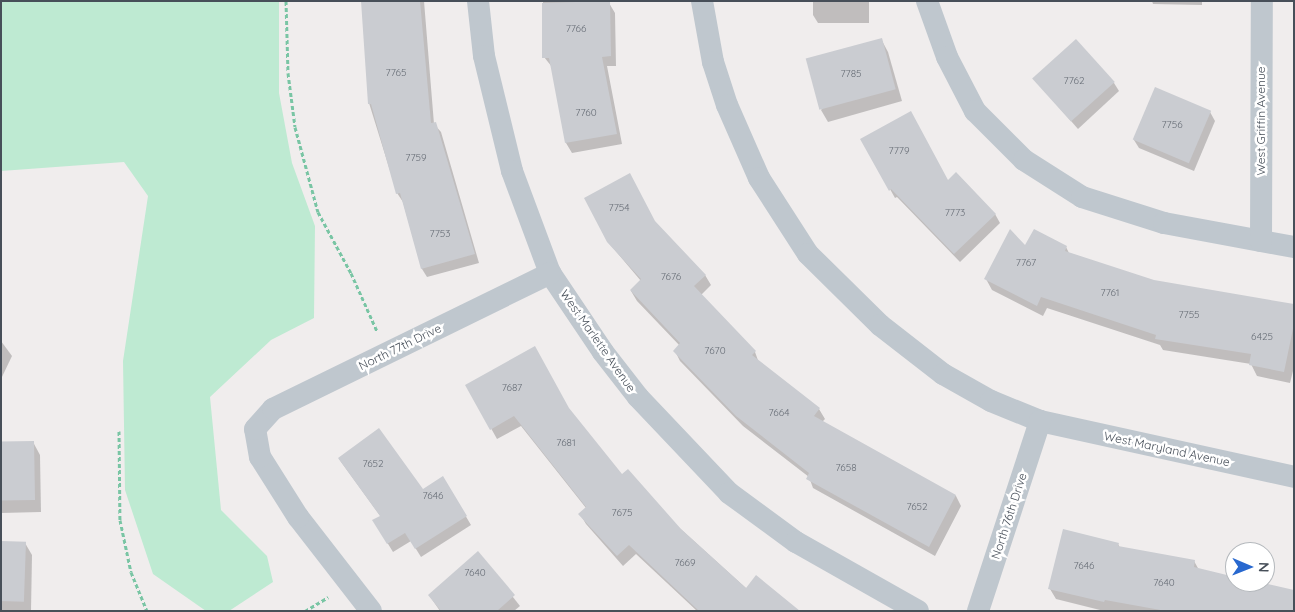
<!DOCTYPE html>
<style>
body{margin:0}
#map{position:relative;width:1295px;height:612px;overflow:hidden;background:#f0eded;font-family:Quicksand,sans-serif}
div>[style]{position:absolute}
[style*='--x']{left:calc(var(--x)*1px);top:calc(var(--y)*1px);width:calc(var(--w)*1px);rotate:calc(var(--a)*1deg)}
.green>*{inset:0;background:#beead2}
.shadow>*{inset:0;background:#0003}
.building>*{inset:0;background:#caccd1;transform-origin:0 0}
.path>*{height:3px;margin-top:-1.5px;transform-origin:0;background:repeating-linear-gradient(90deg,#79c5a4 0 4px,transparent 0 6.5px)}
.minor>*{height:22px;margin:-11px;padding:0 11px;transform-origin:11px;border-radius:11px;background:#bfc7ce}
span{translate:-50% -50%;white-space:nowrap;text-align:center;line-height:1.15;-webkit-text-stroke:5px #fff;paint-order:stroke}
.number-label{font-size:10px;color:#686e77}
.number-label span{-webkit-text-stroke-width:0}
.street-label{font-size:12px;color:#474f59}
.frame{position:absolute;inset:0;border:2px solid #474f59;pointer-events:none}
.north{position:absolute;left:1225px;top:542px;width:50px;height:50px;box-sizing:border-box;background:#fff;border:1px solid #b5b9bd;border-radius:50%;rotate:91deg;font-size:14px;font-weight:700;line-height:20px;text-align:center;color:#474f59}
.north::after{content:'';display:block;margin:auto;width:18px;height:22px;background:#2868cf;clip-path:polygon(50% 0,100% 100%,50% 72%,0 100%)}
</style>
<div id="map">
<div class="green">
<div style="clip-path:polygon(1px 1px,279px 1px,279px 93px,292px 163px,315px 226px,314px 318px,271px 340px,210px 397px,221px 510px,267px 556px,273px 582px,229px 611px,206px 611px,153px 574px,125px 490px,123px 361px,148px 196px,124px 162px,1px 171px)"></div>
</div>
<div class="shadow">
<div style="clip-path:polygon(362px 1px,424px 1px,434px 124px,441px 132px,479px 263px,427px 277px,422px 269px,403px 202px,397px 193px,369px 103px)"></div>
<div style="clip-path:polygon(543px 1px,609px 3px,615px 13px,616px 66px,607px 66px,622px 144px,572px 153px,566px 143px,552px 67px,544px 57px)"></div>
<div style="clip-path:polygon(813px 1px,869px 1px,869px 23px,818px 23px,813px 15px)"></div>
<div style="clip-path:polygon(1152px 1px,1202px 1px,1202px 5px,1153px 4px)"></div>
<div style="clip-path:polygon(881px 39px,888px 52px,902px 101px,828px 122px,821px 110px)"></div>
<div style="clip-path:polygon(1035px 80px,1114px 83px,1119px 91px,1078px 129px)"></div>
<div style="clip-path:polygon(1210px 112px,1215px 121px,1194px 171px,1139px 148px,1134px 140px)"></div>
<div style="clip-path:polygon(862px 139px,948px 182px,995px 214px,1000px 223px,960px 262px,897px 197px,895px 198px)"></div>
<div style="clip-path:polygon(655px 223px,705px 275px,711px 285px,701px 295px,755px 352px,759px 363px,819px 409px,825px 419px,822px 422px,956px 496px,961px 506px,935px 556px,813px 488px,809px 477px,743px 426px,680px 361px,675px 351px,680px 346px,637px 301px,631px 291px,641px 281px,608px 242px)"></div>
<div style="clip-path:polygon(1026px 247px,1066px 247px,1069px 253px,1153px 281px,1294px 305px,1294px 367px,1290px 383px,1257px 376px,1251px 364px,1163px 350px,1160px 345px,1047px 308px,1043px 316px,992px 290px,986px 279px)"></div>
<div style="clip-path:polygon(1px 341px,12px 356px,1px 379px)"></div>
<div style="clip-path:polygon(467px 385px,569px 410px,622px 476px,747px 589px,796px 611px,697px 611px,636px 554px,623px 566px,586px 524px,580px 514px,586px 508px,521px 426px,497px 439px)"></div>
<div style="clip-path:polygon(33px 442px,40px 455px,41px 512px,1px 513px,1px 443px)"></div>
<div style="clip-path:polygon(339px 459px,423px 490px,443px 478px,471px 525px,421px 557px,411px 541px,393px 552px,374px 521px,381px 517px)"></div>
<div style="clip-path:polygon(1px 543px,25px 543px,32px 555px,31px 611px,1px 611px)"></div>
<div style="clip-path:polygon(1118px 544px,1120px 548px,1194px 561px,1199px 570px,1235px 578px,1235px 582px,1254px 582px,1294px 611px,1104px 611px,1056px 599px,1050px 589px)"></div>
<div style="clip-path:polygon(478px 553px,520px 606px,514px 611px,440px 611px,429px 595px)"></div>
</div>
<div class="building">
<div style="clip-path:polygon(361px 1px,420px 1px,431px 123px,436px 122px,475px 254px,421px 269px,400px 193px,396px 194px,371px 104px,368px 104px)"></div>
<div style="clip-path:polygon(610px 1px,611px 56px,602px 57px,617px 134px,565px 143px,549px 58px,542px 58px,542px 3px)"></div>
<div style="left:882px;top:38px;width:53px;height:79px;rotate:75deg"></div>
<div style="left:1076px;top:39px;width:58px;height:59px;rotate:48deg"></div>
<div style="left:1155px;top:87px;width:61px;height:57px;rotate:23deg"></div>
<div style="clip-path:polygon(911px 111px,948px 180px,956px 172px,996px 214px,954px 254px,891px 189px,889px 191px,860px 139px)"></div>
<div style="clip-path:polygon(630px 173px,655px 221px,706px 275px,694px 286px,756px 351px,752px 355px,820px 408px,814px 416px,956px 495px,929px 547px,806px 479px,809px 473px,736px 416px,673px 351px,680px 343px,630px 290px,641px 279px,607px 242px,584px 198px)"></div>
<div style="clip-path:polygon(1010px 229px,1025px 245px,1034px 229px,1067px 246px,1065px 251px,1154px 280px,1294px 304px,1294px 324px,1284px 372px,1249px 365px,1251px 354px,1155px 339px,1156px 335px,1041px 297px,1037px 306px,984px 279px)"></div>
<div style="clip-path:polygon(535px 346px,569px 408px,622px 474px,628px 469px,681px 529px,746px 588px,756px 575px,800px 611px,699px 611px,629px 545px,617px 556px,578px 514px,586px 507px,514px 416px,490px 430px,465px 385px)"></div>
<div style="clip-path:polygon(379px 428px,423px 489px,443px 476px,467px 516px,415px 549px,405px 533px,387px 544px,372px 520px,380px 516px,338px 458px)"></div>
<div style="left:34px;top:441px;width:59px;height:33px;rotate:89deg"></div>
<div style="clip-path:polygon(1063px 529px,1119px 543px,1118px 546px,1195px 560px,1194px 567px,1235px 577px,1235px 582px,1259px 582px,1294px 590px,1294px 611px,1166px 611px,1105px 600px,1104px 602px,1048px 589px)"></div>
<div style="left:1px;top:541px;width:25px;height:60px;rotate:2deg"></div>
<div style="clip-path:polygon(478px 551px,515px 595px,497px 611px,441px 611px,428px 595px)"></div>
</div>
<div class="path">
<div style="--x:286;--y:1;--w:72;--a:88.4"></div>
<div style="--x:288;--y:73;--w:54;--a:82.6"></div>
<div style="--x:295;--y:127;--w:88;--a:74.9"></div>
<div style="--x:318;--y:212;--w:69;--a:61.6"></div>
<div style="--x:351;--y:273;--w:64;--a:65.9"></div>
<div style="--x:119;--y:431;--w:89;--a:89.4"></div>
<div style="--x:120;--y:520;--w:53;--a:78.1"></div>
<div style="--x:131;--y:572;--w:42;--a:67.7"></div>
<div style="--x:305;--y:611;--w:27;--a:-31"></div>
</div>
<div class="minor">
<div style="--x:478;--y:1;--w:55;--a:83.8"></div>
<div style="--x:484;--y:56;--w:118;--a:76.3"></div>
<div style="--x:512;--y:171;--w:109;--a:69.6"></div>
<div style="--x:550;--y:273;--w:95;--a:56.1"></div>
<div style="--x:603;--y:352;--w:57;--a:52.1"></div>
<div style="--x:638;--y:397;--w:132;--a:46.5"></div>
<div style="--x:729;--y:493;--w:83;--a:36.2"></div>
<div style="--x:796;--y:542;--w:140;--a:29.5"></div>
<div style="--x:702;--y:1;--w:62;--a:79.8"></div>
<div style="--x:713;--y:62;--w:45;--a:72"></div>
<div style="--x:727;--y:105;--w:80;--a:66.3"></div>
<div style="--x:759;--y:178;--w:90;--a:57.2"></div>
<div style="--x:808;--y:254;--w:101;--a:44.6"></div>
<div style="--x:880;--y:325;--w:80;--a:37.9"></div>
<div style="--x:943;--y:374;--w:55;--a:29.4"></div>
<div style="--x:991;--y:401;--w:53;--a:22.2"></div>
<div style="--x:1040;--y:421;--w:260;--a:12.4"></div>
<div style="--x:927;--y:1;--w:59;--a:70.3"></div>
<div style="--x:947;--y:57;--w:61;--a:62.6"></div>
<div style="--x:975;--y:111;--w:69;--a:45"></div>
<div style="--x:1024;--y:160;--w:69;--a:32.5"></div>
<div style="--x:1082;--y:197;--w:86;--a:17.6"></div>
<div style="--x:1164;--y:223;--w:132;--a:10.5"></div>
<div style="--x:1261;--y:241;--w:240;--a:-89.8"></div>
<div style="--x:371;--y:611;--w:119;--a:-127.8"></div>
<div style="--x:298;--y:517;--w:71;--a:-122.3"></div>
<div style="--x:260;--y:457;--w:28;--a:-100"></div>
<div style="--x:255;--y:429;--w:27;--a:-48"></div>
<div style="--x:273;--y:409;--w:309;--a:-26.1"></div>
<div style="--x:978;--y:611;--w:200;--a:-71.9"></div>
</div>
<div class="number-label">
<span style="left:576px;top:29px">7766</span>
<span style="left:396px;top:73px">7765</span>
<span style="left:851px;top:74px">7785</span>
<span style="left:1074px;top:81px">7762</span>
<span style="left:586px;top:113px">7760</span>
<span style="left:1172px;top:125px">7756</span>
<span style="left:899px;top:151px">7779</span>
<span style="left:416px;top:158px">7759</span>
<span style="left:619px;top:208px">7754</span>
<span style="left:955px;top:213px">7773</span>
<span style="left:440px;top:234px">7753</span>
<span style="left:1026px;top:263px">7767</span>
<span style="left:671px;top:277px">7676</span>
<span style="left:1110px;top:293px">7761</span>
<span style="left:1189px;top:315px">7755</span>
<span style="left:1262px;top:337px">6425</span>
<span style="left:715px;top:351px">7670</span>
<span style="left:512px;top:388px">7687</span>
<span style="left:779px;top:413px">7664</span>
<span style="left:566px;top:443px">7681</span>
<span style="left:373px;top:464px">7652</span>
<span style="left:846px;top:468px">7658</span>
<span style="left:433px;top:496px">7646</span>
<span style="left:917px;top:507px">7652</span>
<span style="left:622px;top:513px">7675</span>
<span style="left:685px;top:563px">7669</span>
<span style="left:1084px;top:566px">7646</span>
<span style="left:475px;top:573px">7640</span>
<span style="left:1164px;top:583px">7640</span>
</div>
<div class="street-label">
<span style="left:1261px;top:121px;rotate:-90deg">West Griffin Avenue</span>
<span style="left:598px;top:341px;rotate:55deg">West Marlette Avenue</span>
<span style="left:400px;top:347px;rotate:-26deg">North 77th Drive</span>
<span style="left:1167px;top:449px;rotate:12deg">West Maryland Avenue</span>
<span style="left:1009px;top:516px;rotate:-72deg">North 76th Drive</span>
</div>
<div class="frame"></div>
<div class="north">N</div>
</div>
